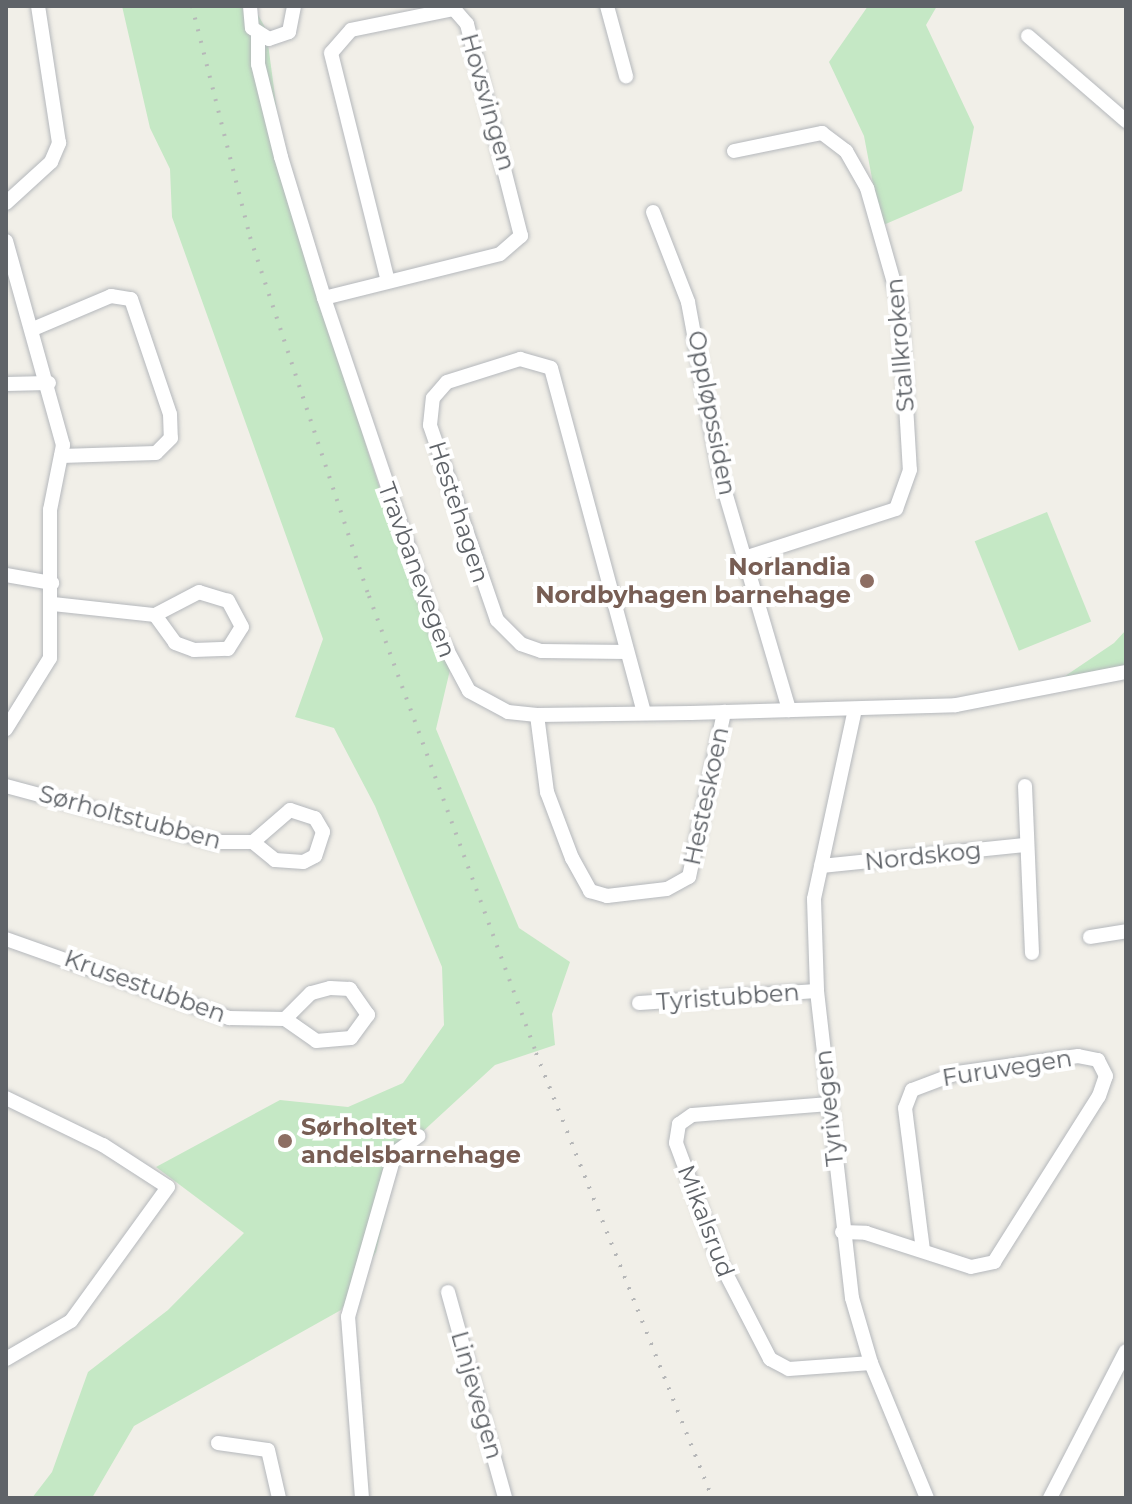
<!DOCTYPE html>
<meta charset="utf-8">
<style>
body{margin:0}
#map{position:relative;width:1132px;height:1504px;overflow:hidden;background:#f1efe8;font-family:Montserrat,sans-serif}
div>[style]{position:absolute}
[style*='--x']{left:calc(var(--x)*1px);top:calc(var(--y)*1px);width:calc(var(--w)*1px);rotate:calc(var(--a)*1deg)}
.green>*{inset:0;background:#c5e8c5;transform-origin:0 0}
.roads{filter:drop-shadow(0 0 2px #b5b8bc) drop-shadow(0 0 2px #b5b8bc)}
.minor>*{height:14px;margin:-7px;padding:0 7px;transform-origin:7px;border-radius:7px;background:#fff}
.rail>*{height:4px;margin-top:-2px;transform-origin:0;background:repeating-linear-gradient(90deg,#b6b7b8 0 2px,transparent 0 12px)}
.dots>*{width:22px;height:22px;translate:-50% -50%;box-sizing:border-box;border:4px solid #fff;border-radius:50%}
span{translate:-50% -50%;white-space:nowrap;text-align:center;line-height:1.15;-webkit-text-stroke:8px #fff;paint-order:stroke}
.street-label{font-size:24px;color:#5f6368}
.education-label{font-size:24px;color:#785e54;font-weight:700}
.right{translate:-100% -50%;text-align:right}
.left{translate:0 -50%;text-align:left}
.frame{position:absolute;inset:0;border:8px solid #5f6368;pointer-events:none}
</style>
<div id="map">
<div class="green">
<div style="clip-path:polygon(122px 6px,253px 6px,266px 29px,281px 141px,367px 449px,417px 602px,450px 670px,436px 729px,519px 928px,570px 962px,552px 1014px,555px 1045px,495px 1065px,420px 1134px,394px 1174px,376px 1252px,341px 1310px,134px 1426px,92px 1498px,32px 1498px,52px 1472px,88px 1372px,168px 1310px,244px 1233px,156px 1167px,280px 1100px,348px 1107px,403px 1083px,444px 1025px,442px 967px,375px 806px,334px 728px,295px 717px,323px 639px,172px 217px,170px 169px,150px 128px)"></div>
<div style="clip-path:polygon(868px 6px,937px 6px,926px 25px,974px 127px,962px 191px,881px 226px,864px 136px,829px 62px)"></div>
<div style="left:1047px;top:512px;width:118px;height:78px;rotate:68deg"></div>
<div style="clip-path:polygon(1126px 630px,1126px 675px,1040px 693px,1114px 643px)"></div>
</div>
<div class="roads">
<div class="minor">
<div style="--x:250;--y:6;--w:22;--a:85"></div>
<div style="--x:252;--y:28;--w:20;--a:33"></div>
<div style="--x:269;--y:39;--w:21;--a:-19"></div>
<div style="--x:289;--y:32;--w:26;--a:-79"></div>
<div style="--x:607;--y:6;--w:73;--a:74.8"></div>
<div style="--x:258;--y:35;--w:29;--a:90"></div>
<div style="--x:258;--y:64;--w:96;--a:76.1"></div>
<div style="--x:281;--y:157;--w:147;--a:73"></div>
<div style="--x:324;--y:298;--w:352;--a:71.3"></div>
<div style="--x:437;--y:631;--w:68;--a:61.9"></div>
<div style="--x:469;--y:691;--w:44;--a:28.3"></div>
<div style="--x:508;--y:712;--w:29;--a:6"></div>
<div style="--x:537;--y:715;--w:154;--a:-0.7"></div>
<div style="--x:691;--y:713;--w:265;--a:-1.7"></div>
<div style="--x:956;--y:705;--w:173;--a:-11"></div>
<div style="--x:1028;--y:36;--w:130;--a:40.9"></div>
<div style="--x:734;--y:151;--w:90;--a:-11.6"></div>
<div style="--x:822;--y:133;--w:30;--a:37"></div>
<div style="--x:846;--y:151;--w:43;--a:60.4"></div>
<div style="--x:867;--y:188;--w:121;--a:74.1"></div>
<div style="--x:900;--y:304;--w:166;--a:86.6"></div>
<div style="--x:910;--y:470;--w:41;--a:109.7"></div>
<div style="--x:896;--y:509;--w:157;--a:162.1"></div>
<div style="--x:6;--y:203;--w:61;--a:-42.3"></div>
<div style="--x:51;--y:162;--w:21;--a:-67"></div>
<div style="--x:59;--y:143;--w:139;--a:-98.7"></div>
<div style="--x:653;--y:212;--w:97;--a:68.7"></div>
<div style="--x:688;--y:302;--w:176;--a:79.5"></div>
<div style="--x:720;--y:475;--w:245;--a:73.6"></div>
<div style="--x:6;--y:241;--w:212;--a:74.4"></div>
<div style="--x:63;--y:445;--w:66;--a:101.3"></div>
<div style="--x:50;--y:510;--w:148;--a:90"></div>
<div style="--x:50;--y:658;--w:84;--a:121.8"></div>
<div style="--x:324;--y:298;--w:181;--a:-14"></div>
<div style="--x:500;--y:254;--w:28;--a:-41"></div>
<div style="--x:521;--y:236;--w:219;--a:-104.3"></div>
<div style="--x:467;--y:24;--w:20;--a:-131"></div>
<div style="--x:454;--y:9;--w:105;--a:168.5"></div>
<div style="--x:351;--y:30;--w:30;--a:131"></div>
<div style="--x:331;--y:53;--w:235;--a:76"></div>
<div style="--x:33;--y:329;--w:85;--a:-22.9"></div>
<div style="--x:111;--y:296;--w:20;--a:9"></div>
<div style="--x:131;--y:299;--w:121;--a:71.3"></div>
<div style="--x:170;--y:414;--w:24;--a:88"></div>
<div style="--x:171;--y:438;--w:21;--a:135"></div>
<div style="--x:156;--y:453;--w:95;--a:178.2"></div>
<div style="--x:6;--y:384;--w:43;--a:-1.3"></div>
<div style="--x:6;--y:575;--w:47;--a:9.9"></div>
<div style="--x:53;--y:604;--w:103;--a:6.2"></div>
<div style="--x:155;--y:615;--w:34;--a:54"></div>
<div style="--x:175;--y:643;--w:20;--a:20"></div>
<div style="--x:194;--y:650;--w:34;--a:-2"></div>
<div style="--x:228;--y:649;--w:26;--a:-58"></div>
<div style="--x:242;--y:627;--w:30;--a:-118"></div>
<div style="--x:228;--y:601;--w:30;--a:-163"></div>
<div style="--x:199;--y:592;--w:50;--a:152.4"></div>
<div style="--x:627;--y:652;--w:86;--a:-179.3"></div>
<div style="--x:541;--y:651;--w:21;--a:-161"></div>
<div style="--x:521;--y:644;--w:34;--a:-135"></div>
<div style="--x:497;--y:620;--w:206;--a:-109"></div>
<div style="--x:430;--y:425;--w:27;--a:-84"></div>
<div style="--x:433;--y:398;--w:21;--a:-49"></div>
<div style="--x:447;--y:382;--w:77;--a:-17.5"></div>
<div style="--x:520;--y:359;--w:32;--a:16"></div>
<div style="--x:551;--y:368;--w:357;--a:74.9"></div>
<div style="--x:855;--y:709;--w:194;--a:102.2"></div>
<div style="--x:814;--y:899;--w:92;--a:88.1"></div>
<div style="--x:817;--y:991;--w:309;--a:83.5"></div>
<div style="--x:852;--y:1298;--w:68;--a:73.7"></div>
<div style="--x:871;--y:1363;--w:146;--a:67.5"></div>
<div style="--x:537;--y:715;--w:78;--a:82.6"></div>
<div style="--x:547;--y:792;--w:71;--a:69.3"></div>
<div style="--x:572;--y:858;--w:38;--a:61"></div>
<div style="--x:590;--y:891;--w:18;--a:16"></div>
<div style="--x:607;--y:896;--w:60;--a:-6.7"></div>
<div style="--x:667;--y:889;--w:25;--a:-29"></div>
<div style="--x:689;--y:877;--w:169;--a:-78"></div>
<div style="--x:6;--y:786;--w:216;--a:15"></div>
<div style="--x:215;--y:842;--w:38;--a:0"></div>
<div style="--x:253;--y:842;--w:49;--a:-40.9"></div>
<div style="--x:290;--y:810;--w:26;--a:18"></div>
<div style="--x:315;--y:818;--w:16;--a:60"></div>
<div style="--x:323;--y:832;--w:25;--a:108"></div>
<div style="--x:315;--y:856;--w:13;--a:153"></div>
<div style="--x:303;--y:862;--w:28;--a:-176"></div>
<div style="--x:275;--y:860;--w:28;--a:-141"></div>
<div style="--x:1025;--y:786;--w:167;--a:87.6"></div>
<div style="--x:821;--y:866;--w:205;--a:-5.9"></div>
<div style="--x:1090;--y:937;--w:36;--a:-9"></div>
<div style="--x:6;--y:939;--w:237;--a:19.5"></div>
<div style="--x:229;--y:1018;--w:56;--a:1"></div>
<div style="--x:285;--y:1019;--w:38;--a:35"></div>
<div style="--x:316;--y:1041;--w:35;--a:-5"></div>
<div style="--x:351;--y:1038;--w:29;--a:-54"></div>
<div style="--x:368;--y:1015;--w:32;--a:-125"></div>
<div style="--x:350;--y:989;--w:20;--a:-177"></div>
<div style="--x:330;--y:988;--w:20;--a:165"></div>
<div style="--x:311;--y:993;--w:37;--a:135"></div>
<div style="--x:639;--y:1003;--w:178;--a:-3.9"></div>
<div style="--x:6;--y:1098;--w:108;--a:25.9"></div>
<div style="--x:103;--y:1145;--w:77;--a:32.9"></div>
<div style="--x:168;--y:1187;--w:165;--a:125.9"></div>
<div style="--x:71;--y:1321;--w:75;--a:149.7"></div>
<div style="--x:829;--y:1104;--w:137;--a:175.4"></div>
<div style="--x:692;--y:1115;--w:16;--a:145"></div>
<div style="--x:679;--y:1124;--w:19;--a:99"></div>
<div style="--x:676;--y:1143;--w:129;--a:69.6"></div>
<div style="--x:721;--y:1264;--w:107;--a:62.7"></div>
<div style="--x:770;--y:1359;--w:21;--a:28"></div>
<div style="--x:789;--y:1369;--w:82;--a:-4.2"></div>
<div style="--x:842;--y:1232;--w:24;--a:2"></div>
<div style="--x:866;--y:1233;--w:110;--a:17.9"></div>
<div style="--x:971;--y:1267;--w:24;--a:-12"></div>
<div style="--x:994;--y:1262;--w:196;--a:-57.7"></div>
<div style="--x:1099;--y:1096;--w:21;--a:-71"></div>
<div style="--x:1106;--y:1076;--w:18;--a:-117"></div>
<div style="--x:1098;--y:1060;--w:20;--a:-169"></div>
<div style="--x:1078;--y:1056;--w:122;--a:172"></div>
<div style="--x:957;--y:1073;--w:48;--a:159.3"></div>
<div style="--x:912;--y:1090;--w:19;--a:111"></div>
<div style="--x:905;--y:1108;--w:143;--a:82.8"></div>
<div style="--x:448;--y:1292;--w:214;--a:74.5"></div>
<div style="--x:218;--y:1443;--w:50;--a:8"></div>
<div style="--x:268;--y:1450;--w:49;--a:77.1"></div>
<div style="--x:362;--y:1498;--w:182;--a:-94.4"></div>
<div style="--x:348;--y:1317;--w:171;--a:-74"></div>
<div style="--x:395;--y:1153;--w:29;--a:-36"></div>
<div style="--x:1050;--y:1498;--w:165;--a:-62.7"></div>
</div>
</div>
<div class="rail">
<div style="--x:192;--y:6;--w:238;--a:75.9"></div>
<div style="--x:250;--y:237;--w:378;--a:71.7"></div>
<div style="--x:369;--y:596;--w:487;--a:69.9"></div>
<div style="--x:536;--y:1053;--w:479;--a:68.4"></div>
</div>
<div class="dots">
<div style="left:867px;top:581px;background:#8d6e63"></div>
<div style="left:285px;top:1141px;background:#8d6e63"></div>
</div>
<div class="street-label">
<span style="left:488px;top:102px;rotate:74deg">Hovsvingen</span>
<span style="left:900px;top:345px;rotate:-95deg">Stallkroken</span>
<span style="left:712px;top:413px;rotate:79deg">Oppløpssiden</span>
<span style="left:459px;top:512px;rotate:72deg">Hestehagen</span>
<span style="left:417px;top:570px;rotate:70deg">Travbanevegen</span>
<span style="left:706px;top:796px;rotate:-78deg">Hesteskoen</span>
<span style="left:130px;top:817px;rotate:15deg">Sørholtstubben</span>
<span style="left:923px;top:856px;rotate:-6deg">Nordskog</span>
<span style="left:145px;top:986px;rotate:20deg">Krusestubben</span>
<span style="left:728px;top:997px;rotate:-4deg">Tyristubben</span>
<span style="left:1007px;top:1068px;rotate:-9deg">Furuvegen</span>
<span style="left:829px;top:1108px;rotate:-96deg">Tyrivegen</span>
<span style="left:706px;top:1221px;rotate:69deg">Mikalsrud</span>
<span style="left:477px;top:1395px;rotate:74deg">Linjevegen</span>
</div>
<div class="education-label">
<span class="right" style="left:851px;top:581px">Norlandia<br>Nordbyhagen barnehage</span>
<span class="left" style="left:301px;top:1141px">Sørholtet<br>andelsbarnehage</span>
</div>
<div class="frame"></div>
</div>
